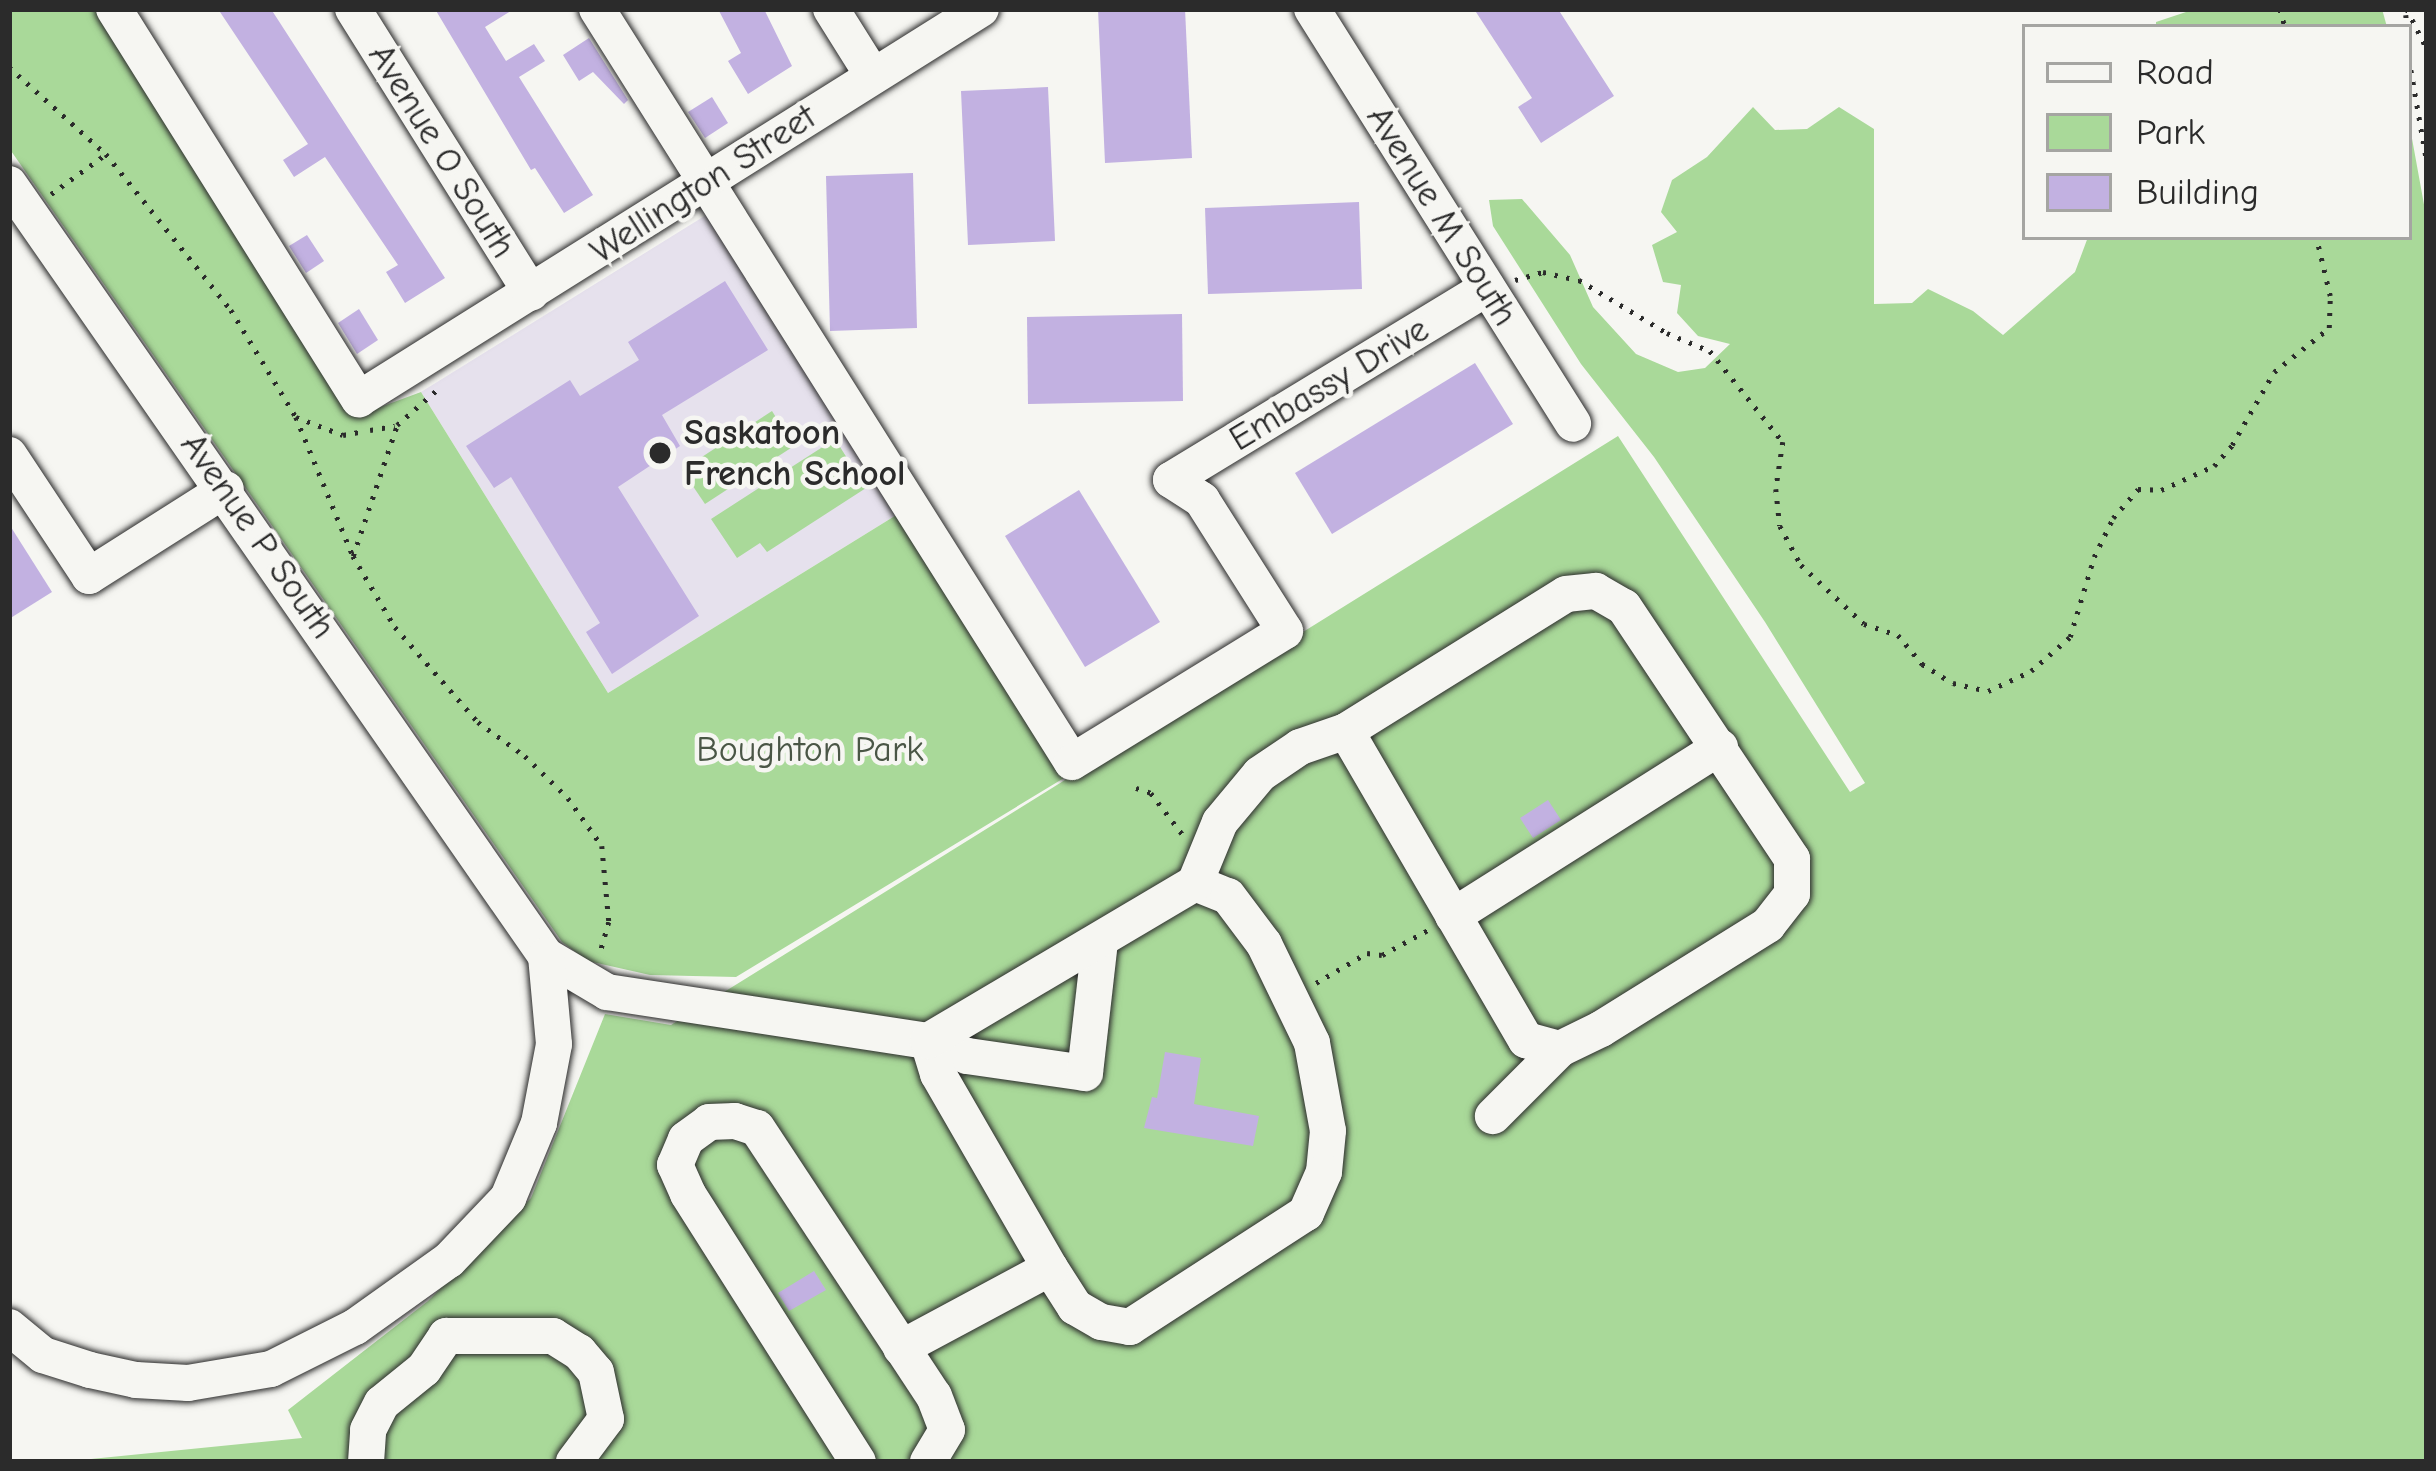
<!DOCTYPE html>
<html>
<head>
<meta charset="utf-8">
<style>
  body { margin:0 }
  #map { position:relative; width:2436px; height:1471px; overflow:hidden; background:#f6f6f2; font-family:"Comic Neue",sans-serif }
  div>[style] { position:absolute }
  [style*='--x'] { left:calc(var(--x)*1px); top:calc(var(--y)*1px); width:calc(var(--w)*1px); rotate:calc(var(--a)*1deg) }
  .built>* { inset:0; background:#e6e1ed }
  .green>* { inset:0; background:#a9d999 }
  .building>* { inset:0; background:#c2b1e1 }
  .path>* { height:4.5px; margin-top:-2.25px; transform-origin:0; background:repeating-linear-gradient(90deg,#2b2b2b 0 3px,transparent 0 12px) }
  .roads { filter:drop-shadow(0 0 3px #2b2b2b) drop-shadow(0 0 3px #2b2b2b) }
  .minor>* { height:36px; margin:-18px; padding:0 18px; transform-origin:18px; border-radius:18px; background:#f6f6f2 }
  .dots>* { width:33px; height:33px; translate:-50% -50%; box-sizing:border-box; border:6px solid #f6f6f2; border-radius:50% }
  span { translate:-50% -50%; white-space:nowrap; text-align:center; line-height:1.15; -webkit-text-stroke:9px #f6f6f2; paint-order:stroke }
  .street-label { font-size:36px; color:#2b2b2b }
  .poi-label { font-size:36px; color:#2b2b2b; font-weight:700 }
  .left { translate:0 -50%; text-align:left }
  .park-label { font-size:36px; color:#4a5646 }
  .frame { position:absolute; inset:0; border:12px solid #2b2b2b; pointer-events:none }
  .legend { position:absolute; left:2022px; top:24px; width:390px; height:216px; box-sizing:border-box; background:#f6f6f2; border:3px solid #a5a5a2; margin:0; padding:15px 21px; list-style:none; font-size:36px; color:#2b2b2b }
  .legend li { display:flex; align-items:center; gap:24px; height:60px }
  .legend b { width:60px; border:3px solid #a5a5a2 }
</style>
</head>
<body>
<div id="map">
  <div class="built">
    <div style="clip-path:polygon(711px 212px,898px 514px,608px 693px,421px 392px)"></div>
  </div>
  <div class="green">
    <div style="clip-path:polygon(9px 9px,105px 9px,359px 415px,421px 392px,608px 693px,898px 514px,1064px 778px,736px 977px,650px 975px,588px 961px,562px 942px,9px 148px)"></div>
    <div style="clip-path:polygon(2195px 9px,2382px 9px,2387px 27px,2156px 27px,2156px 22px)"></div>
    <div style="clip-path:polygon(1753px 107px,1775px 130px,1807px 129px,1839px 107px,1874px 129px,1874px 304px,1912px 303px,1928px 289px,1973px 311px,2003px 335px,2075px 272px,2088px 237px,2409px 237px,2409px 122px,2427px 221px,2427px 1462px,61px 1462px,302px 1438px,288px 1410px,428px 1301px,531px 1198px,605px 1014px,671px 1025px,1618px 436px,1850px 792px,1865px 783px,1765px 622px,1654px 457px,1581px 364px,1493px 226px,1489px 200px,1522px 199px,1570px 255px,1593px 307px,1636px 354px,1678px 372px,1705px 368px,1730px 344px,1698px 336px,1677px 313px,1681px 285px,1663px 282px,1652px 245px,1677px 232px,1661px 212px,1672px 180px,1707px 157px)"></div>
    <div style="clip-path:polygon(772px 411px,794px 446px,705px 504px,682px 470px)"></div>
    <div style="clip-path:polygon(835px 439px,866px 488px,767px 552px,760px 543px,737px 558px,711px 519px)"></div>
  </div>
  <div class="building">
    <div style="clip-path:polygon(218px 9px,271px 9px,445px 278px,405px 303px,386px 272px,398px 265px,325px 157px,294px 177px,283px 160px,308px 144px)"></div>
    <div style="clip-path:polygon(435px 9px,514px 9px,485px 27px,506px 61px,534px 44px,545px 61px,519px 77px,593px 195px,564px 213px,535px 168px,531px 170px)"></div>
    <div style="clip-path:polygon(718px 9px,764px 9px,792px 66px,748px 94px,728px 61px,741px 53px)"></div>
    <div style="clip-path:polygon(1098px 9px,1185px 9px,1192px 158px,1105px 163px)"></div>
    <div style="clip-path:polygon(1474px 9px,1558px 9px,1614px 96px,1541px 143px,1518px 107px,1532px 98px)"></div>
    <div style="clip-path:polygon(589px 38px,628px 100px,624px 104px,593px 72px,579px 81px,563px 55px)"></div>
    <div style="clip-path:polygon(1048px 87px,1055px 241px,968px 245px,961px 91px)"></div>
    <div style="clip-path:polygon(712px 97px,728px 123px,705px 138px,688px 112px)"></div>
    <div style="clip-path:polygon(913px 173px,917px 328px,830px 331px,826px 176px)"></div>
    <div style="clip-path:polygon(1359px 202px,1362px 289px,1208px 294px,1205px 208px)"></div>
    <div style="clip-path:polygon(307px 235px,324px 261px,306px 273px,289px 246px)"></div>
    <div style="clip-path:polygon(725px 281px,768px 350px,662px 415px,680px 446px,618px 487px,699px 616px,612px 674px,586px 632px,600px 623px,511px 477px,494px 488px,466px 446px,570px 380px,580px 396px,639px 360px,628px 342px)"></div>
    <div style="clip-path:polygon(359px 309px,378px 340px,357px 354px,338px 323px)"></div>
    <div style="clip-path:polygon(1182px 314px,1183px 401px,1028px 404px,1027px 317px)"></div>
    <div style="clip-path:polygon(1475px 363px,1513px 424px,1332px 534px,1295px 473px)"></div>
    <div style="clip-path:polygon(1079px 490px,1160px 622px,1085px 667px,1005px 536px)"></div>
    <div style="clip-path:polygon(9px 524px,52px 592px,9px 619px)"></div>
    <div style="clip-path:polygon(1548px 800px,1561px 820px,1533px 838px,1520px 818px)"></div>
    <div style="clip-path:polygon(1165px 1052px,1201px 1058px,1194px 1104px,1259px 1116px,1253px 1146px,1144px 1128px,1152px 1097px,1157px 1098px)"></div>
    <div style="clip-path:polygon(814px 1271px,826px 1290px,789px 1311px,778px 1293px)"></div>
  </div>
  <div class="path">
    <div style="--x:2280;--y:9;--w:19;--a:74"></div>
    <div style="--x:2407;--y:9;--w:45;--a:63.4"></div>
    <div style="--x:2406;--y:15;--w:12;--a:85"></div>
    <div style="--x:2409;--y:58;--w:106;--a:80.2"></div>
    <div style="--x:9;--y:67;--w:130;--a:41.9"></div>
    <div style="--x:51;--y:194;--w:68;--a:-36"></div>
    <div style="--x:106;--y:154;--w:200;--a:51.3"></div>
    <div style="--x:231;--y:310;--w:125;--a:58.7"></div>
    <div style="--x:296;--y:417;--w:150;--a:67.7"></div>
    <div style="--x:353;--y:556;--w:82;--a:59.4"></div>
    <div style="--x:395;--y:627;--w:126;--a:48.9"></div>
    <div style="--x:478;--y:722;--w:58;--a:35.9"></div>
    <div style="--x:525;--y:756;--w:60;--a:44.3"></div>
    <div style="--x:568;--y:798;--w:59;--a:54.7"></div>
    <div style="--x:602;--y:846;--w:76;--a:84.7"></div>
    <div style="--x:609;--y:922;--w:32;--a:106"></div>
    <div style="--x:1515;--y:280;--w:29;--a:-16"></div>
    <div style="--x:1543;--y:272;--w:37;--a:13"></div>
    <div style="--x:1579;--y:280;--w:103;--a:31.1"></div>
    <div style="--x:1667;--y:333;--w:47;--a:22.7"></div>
    <div style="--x:1710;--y:351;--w:117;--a:51.3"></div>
    <div style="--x:1783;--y:442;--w:48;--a:98.5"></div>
    <div style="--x:1776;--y:489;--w:37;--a:84"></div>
    <div style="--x:1780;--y:526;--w:44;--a:61.7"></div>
    <div style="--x:1801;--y:565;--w:86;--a:43.1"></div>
    <div style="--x:1864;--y:624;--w:36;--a:18"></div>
    <div style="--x:1898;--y:635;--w:38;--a:50"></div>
    <div style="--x:1922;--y:664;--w:36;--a:32"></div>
    <div style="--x:1953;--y:683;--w:36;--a:13"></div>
    <div style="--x:1988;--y:691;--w:47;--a:-24.9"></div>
    <div style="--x:2031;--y:671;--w:52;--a:-41.1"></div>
    <div style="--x:2070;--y:637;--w:84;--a:-73.3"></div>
    <div style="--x:2094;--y:557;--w:43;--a:-64"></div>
    <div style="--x:2113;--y:518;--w:38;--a:-49"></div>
    <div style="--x:2138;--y:489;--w:23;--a:2"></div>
    <div style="--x:2161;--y:490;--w:58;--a:-24.4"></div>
    <div style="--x:2214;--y:466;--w:28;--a:-49"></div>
    <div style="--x:2232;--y:445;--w:84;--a:-60.1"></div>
    <div style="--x:2274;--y:372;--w:70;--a:-38.7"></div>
    <div style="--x:2329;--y:328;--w:32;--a:-88"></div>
    <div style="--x:2330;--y:296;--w:61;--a:-103.3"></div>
    <div style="--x:296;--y:417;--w:50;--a:21"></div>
    <div style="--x:343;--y:435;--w:16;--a:-11"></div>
    <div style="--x:370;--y:430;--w:25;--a:-9"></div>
    <div style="--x:353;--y:556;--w:138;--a:-71.4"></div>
    <div style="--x:397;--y:425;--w:55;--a:-41.3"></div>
    <div style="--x:1136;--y:788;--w:16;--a:18"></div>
    <div style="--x:1151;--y:793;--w:53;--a:52.7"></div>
    <div style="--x:1316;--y:983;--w:59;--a:-30.5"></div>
    <div style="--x:1367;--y:953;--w:15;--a:8"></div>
    <div style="--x:1382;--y:955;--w:52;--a:-28.5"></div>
  </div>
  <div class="roads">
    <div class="minor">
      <div style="--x:114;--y:9;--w:461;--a:57.9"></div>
      <div style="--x:359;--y:399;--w:734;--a:-32.09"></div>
      <div style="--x:353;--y:9;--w:335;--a:57.9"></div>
      <div style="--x:597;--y:9;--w:890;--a:57.76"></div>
      <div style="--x:1072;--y:762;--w:250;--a:-31.6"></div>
      <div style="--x:1285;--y:631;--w:155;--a:-122.4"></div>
      <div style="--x:1202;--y:500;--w:37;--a:-147"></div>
      <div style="--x:1171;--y:480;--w:370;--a:-31.3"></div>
      <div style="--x:831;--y:9;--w:79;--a:57.9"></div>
      <div style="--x:1312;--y:9;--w:490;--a:57.8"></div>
      <div style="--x:9;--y:184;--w:940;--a:55.18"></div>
      <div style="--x:546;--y:956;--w:71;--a:30.5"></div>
      <div style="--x:607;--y:992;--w:325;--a:8.7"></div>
      <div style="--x:928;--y:1041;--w:42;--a:21"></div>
      <div style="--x:967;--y:1056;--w:119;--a:8.2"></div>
      <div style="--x:1085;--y:1073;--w:133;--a:-83.5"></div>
      <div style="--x:9;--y:455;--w:145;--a:56.5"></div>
      <div style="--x:89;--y:576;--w:162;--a:-32.4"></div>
      <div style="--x:1346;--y:731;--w:358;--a:59.8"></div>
      <div style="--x:1526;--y:1040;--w:35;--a:15"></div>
      <div style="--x:1195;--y:883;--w:35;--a:22"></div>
      <div style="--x:1228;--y:896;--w:60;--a:53.1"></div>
      <div style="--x:1264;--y:944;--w:110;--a:64.1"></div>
      <div style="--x:1312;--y:1043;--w:89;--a:79.7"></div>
      <div style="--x:1328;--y:1131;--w:41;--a:95.6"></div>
      <div style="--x:1324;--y:1172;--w:45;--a:113.7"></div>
      <div style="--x:1306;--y:1213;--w:210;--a:147.1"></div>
      <div style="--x:1130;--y:1327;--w:29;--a:-170"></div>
      <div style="--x:1101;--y:1322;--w:30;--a:-150"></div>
      <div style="--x:1075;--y:1307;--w:46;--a:-122.7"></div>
      <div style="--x:1050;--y:1268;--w:224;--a:-120"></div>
      <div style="--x:938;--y:1074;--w:34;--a:-107"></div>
      <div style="--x:928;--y:1041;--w:310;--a:-30.6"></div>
      <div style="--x:1195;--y:883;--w:66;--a:-67.7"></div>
      <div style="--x:1220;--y:822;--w:62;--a:-50.2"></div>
      <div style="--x:1260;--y:774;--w:48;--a:-34"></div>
      <div style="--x:1300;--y:747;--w:49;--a:-19.2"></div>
      <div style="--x:1346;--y:731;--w:259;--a:-31.9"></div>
      <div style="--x:1566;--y:594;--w:30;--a:-6"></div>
      <div style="--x:1596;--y:591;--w:32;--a:30"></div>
      <div style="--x:1624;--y:607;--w:303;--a:56.3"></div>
      <div style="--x:1792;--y:859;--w:35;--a:90"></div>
      <div style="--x:1792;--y:894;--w:39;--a:128"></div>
      <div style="--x:1768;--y:925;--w:197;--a:148.1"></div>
      <div style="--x:1601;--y:1029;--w:46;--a:154"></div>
      <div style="--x:1560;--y:1049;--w:95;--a:135"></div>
      <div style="--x:1453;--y:916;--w:316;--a:-32.3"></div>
      <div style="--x:9;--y:1327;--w:44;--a:39.5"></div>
      <div style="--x:43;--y:1355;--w:49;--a:17.7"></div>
      <div style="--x:90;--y:1370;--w:47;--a:12.3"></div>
      <div style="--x:136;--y:1380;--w:52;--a:3.3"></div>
      <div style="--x:188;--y:1383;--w:84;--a:-9.6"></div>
      <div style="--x:271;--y:1369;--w:94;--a:-26.6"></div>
      <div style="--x:355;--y:1327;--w:115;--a:-35.5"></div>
      <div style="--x:449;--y:1260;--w:86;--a:-46.4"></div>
      <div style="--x:508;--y:1198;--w:81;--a:-67.5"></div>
      <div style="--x:539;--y:1123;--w:80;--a:-79.2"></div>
      <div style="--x:554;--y:1044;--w:88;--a:-95.2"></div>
      <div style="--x:446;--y:1336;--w:107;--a:0"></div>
      <div style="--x:553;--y:1336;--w:31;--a:32"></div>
      <div style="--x:579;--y:1352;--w:26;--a:50"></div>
      <div style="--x:596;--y:1372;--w:48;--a:78"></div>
      <div style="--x:606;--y:1419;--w:54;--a:126.7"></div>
      <div style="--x:901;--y:1348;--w:169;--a:-28.2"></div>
      <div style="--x:366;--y:1462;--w:32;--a:-86"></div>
      <div style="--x:368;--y:1430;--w:30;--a:-63"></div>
      <div style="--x:382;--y:1403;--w:54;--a:-39"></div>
      <div style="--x:424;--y:1369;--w:40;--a:-56"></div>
      <div style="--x:858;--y:1462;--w:317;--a:-122.4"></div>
      <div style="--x:688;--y:1194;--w:32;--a:-114"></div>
      <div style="--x:675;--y:1165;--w:28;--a:-67"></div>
      <div style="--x:686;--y:1139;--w:29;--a:-36"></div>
      <div style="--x:709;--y:1122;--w:26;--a:-2"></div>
      <div style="--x:735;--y:1121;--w:23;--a:18"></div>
      <div style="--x:757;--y:1128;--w:321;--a:56.6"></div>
      <div style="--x:934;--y:1396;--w:36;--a:69"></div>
      <div style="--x:947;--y:1430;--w:37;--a:121"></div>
    </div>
  </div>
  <div class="dots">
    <div style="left:660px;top:453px;background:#2b2b2b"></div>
  </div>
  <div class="street-label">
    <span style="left:442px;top:151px;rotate:58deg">Avenue O South</span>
    <span style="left:703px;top:184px;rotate:-33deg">Wellington Street</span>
    <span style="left:1442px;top:216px;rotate:58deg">Avenue M South</span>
    <span style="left:1329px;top:384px;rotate:-31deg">Embassy Drive</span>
    <span style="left:258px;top:536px;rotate:55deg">Avenue P South</span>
  </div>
  <div class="poi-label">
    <span class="left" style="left:684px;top:453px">Saskatoon<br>French School</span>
  </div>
  <div class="park-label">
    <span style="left:810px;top:750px">Boughton Park</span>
  </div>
  <div class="frame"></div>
  <ul class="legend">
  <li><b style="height:15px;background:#f6f6f2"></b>Road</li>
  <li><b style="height:33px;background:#a9d999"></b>Park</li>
  <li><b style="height:33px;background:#c2b1e1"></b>Building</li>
  </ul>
</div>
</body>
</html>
